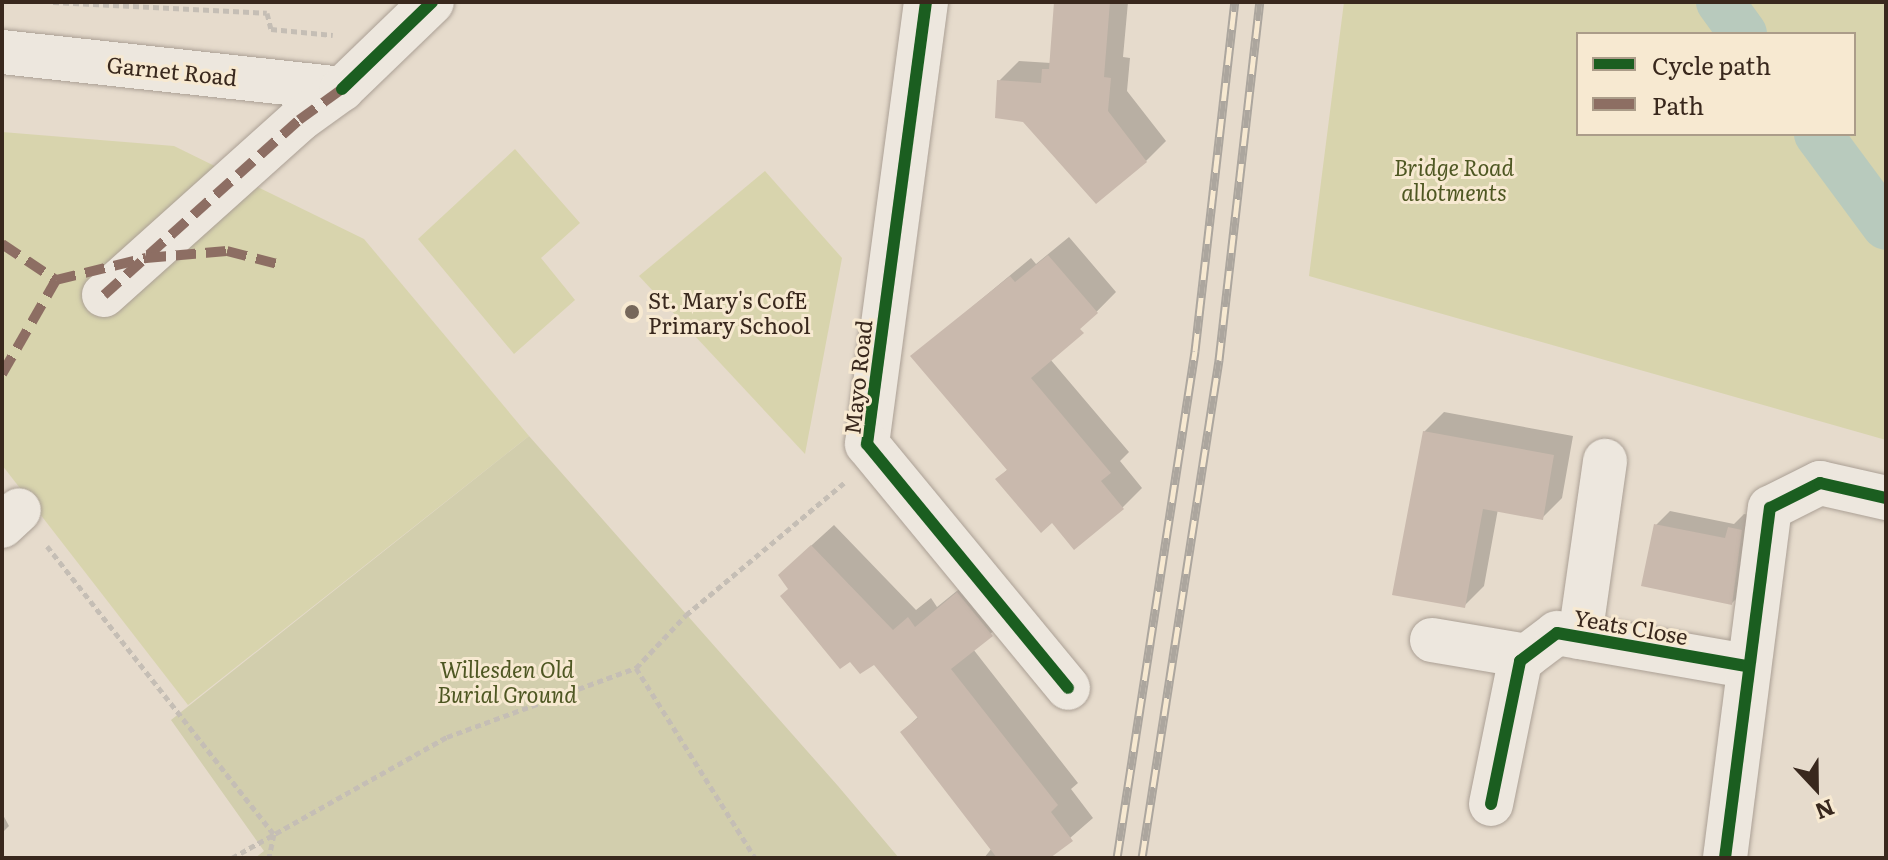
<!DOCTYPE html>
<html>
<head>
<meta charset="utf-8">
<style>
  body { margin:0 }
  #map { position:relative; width:1888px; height:860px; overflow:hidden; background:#e6dbcc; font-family:Literata,serif }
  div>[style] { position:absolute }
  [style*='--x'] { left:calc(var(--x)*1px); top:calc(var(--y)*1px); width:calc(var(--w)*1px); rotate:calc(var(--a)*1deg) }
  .green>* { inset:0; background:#d8d4ad }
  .cemetery>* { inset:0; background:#d2cead }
  .shadow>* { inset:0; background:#0003 }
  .canal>* { height:48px; margin:-24px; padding:0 24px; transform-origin:24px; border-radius:24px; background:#b8cabd }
  .building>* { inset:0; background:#c9b9ad }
  .path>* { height:5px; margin-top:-2.5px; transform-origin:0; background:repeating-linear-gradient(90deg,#c5beb5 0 6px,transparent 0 10px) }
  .roads { filter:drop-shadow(0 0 2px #aba095) drop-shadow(0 0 2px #aba095) }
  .minor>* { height:44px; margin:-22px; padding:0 22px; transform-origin:22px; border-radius:22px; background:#ede7de }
  .rail>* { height:9px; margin-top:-4.5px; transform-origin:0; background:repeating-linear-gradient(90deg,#f7e9d1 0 18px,#aca69e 0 36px); box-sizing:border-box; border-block:2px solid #aca69e }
  .quiet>* { height:10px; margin-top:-5px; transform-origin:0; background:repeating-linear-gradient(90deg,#8d6e63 0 20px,transparent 0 30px) }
  .cycleway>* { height:12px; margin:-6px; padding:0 6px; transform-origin:6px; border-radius:6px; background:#1b5e20 }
  .dots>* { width:22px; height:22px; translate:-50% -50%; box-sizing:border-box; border:4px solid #f7e9d1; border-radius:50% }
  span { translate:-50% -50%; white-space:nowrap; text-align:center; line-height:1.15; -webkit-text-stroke:6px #f7e9d1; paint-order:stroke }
  .street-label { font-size:22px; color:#39281d }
  .park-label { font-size:22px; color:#4e5722; font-style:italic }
  .poi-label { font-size:22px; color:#39281d }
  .left { translate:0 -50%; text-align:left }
  .frame { position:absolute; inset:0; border:4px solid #39281d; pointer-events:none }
  .legend { position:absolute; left:1576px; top:32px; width:280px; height:104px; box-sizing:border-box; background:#f7e9d1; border:2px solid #ab9c89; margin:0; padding:10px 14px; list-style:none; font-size:24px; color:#39281d }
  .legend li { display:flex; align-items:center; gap:16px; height:40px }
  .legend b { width:40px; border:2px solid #ab9c89 }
  .north { position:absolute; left:1776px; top:748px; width:80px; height:80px; -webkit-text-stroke:6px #f7e9d1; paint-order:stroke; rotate:158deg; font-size:22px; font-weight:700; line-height:32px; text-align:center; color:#39281d }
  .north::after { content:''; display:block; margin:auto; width:28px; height:36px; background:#39281d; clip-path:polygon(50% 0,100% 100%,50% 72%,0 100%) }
</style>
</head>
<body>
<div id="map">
  <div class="green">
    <div style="clip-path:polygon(evenodd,1344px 2px,1886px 2px,1886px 440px,1309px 276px,1344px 2px,1578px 34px,1854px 34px,1854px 134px,1578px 134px,1578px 34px)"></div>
    <div style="clip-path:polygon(2px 132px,174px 146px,364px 239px,529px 436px,188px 705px,2px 465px)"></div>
    <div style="clip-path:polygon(515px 149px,580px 223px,541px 258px,575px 300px,514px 354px,418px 239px)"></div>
    <div style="clip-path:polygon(765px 171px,842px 258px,805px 454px,639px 276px)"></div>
  </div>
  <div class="cemetery">
    <div style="clip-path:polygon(529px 436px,838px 786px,899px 858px,255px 858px,264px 851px,171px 720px)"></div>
  </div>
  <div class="shadow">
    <div style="clip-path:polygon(1056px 2px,1128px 2px,1123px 57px,1130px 58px,1127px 91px,1166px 141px,1146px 161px,999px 81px,1019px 61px,1051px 63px)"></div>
    <div style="clip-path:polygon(1069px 237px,1116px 292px,1050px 359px,1129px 452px,1120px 461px,1142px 488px,1122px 508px,1052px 521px,998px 479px,1009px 468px,913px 356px,1031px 258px,1036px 264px)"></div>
    <div style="clip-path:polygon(1444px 412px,1573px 436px,1562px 498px,1542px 518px,1498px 509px,1484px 586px,1464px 606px,1424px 432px)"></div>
    <div style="clip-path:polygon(1670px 511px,1734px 524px,1744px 514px,1755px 516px,1746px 589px,1732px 603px,1656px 525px)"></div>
    <div style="clip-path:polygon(834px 525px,916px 610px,931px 598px,937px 607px,979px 573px,1013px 614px,973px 649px,1078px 783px,1071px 789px,1093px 818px,1047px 858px,984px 858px,992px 848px,902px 732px,919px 716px,874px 662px,790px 588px,802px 554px)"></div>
    <div style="clip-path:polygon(2px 813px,9px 826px,2px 833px)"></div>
  </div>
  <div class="canal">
    <div style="--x:1720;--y:2;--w:39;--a:54"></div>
    <div style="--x:1818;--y:134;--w:114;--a:53.5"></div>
  </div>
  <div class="building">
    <div style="clip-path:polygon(1054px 2px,1110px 2px,1104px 77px,1111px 78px,1108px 111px,1147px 162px,1096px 204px,1023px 122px,995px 118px,997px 80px,1041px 83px,1042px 69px,1049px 69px)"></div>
    <div style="clip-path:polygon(1048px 255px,1098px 313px,1080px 329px,1084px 333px,1031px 378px,1111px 473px,1101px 481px,1124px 509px,1074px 550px,1052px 523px,1041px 533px,995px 479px,1007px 470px,910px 356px,1010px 276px,1015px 282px)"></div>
    <div style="clip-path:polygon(1423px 431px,1554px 455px,1543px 520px,1483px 509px,1465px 608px,1392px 595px)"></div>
    <div style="clip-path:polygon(1654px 524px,1725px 538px,1728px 527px,1742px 530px,1732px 605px,1641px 586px)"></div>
    <div style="clip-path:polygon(811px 545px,893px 630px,908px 617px,915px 627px,957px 592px,993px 636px,951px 669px,1058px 805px,1051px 812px,1073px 841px,1050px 858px,997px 858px,900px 732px,918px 718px,874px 665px,860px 674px,850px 662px,840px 669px,780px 596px,788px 589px,778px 575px)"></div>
  </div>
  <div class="path">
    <div style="--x:53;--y:2;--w:214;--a:2.9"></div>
    <div style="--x:267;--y:13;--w:16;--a:76"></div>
    <div style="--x:271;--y:29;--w:62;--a:5.5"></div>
    <div style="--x:47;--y:546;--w:367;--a:51.8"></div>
    <div style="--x:274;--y:834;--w:25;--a:102"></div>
    <div style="--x:636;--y:668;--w:73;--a:-46.7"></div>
    <div style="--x:686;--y:615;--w:206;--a:-39.9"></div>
    <div style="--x:232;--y:858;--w:247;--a:-29.4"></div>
    <div style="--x:447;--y:737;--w:201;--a:-20.1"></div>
    <div style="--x:636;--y:668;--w:224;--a:57.9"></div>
  </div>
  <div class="roads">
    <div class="minor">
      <div style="--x:926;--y:2;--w:446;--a:97.6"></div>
      <div style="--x:867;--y:444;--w:316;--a:50.5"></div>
      <div style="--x:2;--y:52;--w:342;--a:6.2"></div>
      <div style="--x:104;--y:295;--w:262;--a:-41.9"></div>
      <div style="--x:299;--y:120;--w:53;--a:-35.8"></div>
      <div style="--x:342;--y:89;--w:125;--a:-44"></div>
      <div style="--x:2;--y:526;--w:23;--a:-43"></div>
      <div style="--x:1580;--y:637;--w:178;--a:-81.9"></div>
      <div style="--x:1432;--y:640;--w:96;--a:9.6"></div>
      <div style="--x:1491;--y:804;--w:146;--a:-78.5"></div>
      <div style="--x:1520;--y:661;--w:46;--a:-37.1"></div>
      <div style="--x:1557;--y:633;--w:192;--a:9.9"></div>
      <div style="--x:1725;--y:858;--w:353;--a:-82.7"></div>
      <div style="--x:1770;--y:508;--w:56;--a:-26.6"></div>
      <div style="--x:1820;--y:483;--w:68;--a:12.8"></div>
    </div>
  </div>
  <div class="rail">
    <div style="--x:1117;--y:858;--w:513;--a:-81.25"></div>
    <div style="--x:1195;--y:351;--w:351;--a:-83.5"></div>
    <div style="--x:1142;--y:858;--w:504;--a:-81.21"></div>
    <div style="--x:1219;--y:360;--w:360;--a:-83.5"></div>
  </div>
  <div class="quiet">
    <div style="--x:2;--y:244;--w:65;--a:33.7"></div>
    <div style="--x:104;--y:295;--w:262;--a:-41.9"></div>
    <div style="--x:299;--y:120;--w:53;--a:-35.8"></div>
    <div style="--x:2;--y:374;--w:108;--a:-60.1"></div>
    <div style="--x:56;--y:280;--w:93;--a:-13.7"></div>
    <div style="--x:146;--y:258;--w:81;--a:-4.9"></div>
    <div style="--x:227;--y:251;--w:56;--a:14.5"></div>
  </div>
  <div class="cycleway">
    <div style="--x:926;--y:2;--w:446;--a:97.6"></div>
    <div style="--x:867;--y:444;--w:316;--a:50.5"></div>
    <div style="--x:342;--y:89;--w:125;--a:-44"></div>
    <div style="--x:1491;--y:804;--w:146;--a:-78.5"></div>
    <div style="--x:1520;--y:661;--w:46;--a:-37.1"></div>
    <div style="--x:1557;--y:633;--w:192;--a:9.9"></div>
    <div style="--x:1725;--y:858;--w:353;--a:-82.7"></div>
    <div style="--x:1770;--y:508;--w:56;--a:-26.6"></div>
    <div style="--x:1820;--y:483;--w:68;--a:12.8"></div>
  </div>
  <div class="dots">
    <div style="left:632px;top:312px;background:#76675a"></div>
  </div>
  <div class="street-label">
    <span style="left:172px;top:70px;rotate:6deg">Garnet Road</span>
    <span style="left:857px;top:377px;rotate:-84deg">Mayo Road</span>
    <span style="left:1631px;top:626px;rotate:10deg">Yeats Close</span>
  </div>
  <div class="park-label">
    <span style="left:1454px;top:179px">Bridge Road<br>allotments</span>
    <span style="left:507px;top:681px">Willesden Old<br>Burial Ground</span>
  </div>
  <div class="poi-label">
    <span class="left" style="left:648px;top:312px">St. Mary's CofE<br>Primary School</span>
  </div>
  <div class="frame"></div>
  <ul class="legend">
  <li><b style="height:10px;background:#1b5e20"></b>Cycle path</li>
  <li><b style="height:10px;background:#8d6e63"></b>Path</li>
  </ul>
  <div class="north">N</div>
</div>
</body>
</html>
